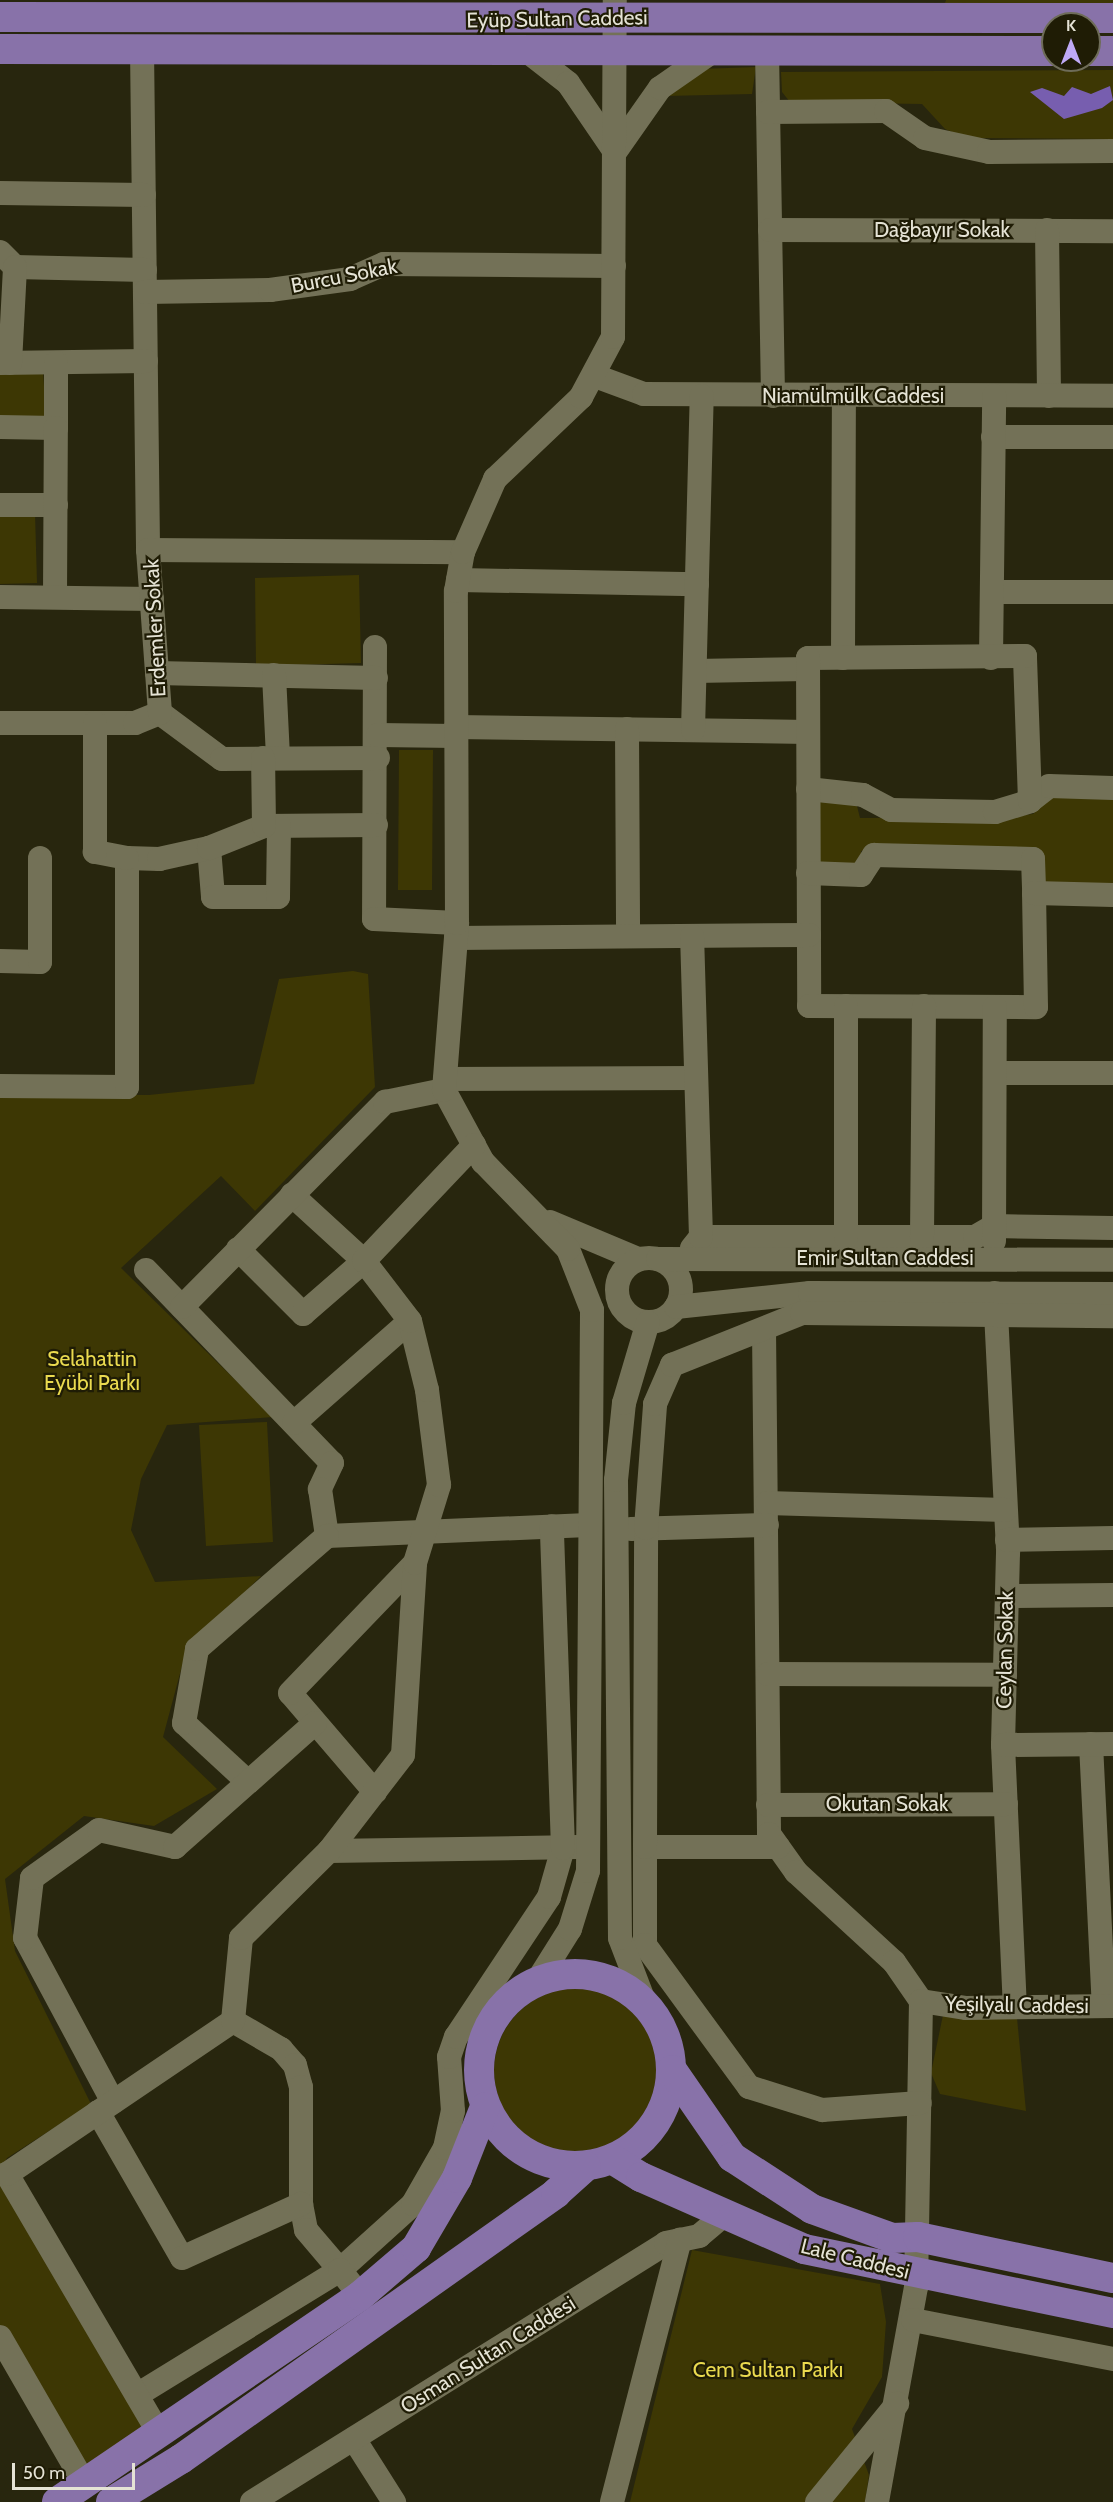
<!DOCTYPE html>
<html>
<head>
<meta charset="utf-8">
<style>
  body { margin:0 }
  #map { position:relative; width:1113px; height:2502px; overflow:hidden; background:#28260e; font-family:Cabin,sans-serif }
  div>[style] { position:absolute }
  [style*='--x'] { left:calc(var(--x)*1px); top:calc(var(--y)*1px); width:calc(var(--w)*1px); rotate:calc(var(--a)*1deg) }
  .green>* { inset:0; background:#3d3704 }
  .round { border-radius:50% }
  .water>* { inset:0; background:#775eaf }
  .minor>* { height:24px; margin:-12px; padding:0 12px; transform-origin:12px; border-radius:12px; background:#737157 }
  .minor>.ring { margin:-12px; padding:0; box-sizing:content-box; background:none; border:24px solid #737157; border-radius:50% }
  .major>* { height:30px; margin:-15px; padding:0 15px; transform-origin:15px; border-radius:15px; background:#8872a9 }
  .major>.ring { margin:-15px; padding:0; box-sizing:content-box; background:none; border:30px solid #8872a9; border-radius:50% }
  span { translate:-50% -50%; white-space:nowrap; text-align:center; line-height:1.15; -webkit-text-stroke:4.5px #1f1c05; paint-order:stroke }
  .street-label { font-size:21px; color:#e5e3d5 }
  .park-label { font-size:21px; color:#eada4f }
  .north { position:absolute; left:1041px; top:12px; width:60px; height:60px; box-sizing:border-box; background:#1f1c05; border:2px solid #6e6c58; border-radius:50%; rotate:0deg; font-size:16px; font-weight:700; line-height:24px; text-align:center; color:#e5e3d5 }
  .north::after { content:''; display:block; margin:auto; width:21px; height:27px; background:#bea9f5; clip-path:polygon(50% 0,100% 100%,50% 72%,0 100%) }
  .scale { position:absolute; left:12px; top:2463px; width:123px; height:27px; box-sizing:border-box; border:3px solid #e5e3d5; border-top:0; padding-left:8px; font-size:18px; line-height:21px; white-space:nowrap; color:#e5e3d5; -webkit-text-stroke:4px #1f1c05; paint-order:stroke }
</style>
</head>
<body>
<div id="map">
  <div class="green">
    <div style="clip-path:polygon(946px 0,1113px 0,1113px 4px,945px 3px)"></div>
    <div style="clip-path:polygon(756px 67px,752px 94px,666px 96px,699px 69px)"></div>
    <div style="clip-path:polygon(1113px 70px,1113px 139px,966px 138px,945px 129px,922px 104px,790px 102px,782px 92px,781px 72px)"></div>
    <div style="clip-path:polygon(0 371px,43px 371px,46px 417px,0 416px)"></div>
    <div style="clip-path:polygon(35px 513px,37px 583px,0 584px,0 514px)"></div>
    <div style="clip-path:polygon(359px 575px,361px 663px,256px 666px,255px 578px)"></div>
    <div style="clip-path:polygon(399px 750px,433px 750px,432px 890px,398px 890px)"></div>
    <div style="clip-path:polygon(1053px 796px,1113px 799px,1113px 886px,1045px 886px,1041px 854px,871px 849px,861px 851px,861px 863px,814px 865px,814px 799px,856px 802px,860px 818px,1011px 817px,1033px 814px)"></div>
    <div style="clip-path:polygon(353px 971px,368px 974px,375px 1087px,255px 1211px,221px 1176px,121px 1268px,273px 1417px,167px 1425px,141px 1479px,131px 1530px,155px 1582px,261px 1576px,186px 1651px,163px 1737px,217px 1789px,154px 1826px,84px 1816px,5px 1879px,15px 1951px,91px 2104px,7px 2158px,0 2170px,0 1094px,149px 1095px,254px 1084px,279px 979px)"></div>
    <div style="clip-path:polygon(267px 1422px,273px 1542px,206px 1546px,199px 1425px)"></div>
    <div class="round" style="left:494px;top:1988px;width:166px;height:166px"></div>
    <div style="clip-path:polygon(943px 2015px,1017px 2018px,1026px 2111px,940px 2094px,931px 2073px)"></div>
    <div style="clip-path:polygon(0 2179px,146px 2431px,89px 2467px,0 2333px)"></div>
    <div style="clip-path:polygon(692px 2250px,880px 2284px,886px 2322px,882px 2377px,852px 2429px,869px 2475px,865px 2502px,630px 2502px)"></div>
  </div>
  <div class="water">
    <div style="clip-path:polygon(1110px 86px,1113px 100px,1102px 108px,1064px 119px,1030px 92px,1042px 88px,1064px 96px,1072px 87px,1091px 94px)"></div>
  </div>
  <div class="minor">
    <div style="--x:142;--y:49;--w:501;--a:89.31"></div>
    <div style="--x:527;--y:51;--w:52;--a:38"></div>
    <div style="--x:568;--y:83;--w:83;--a:55.7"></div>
    <div style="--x:615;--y:152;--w:78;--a:-54.9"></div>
    <div style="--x:660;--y:88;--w:65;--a:-34.9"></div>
    <div style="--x:767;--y:51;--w:345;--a:89"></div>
    <div style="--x:768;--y:112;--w:118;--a:-0.5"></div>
    <div style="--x:886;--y:111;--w:47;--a:34.7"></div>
    <div style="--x:925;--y:138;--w:66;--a:12.3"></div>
    <div style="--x:989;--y:152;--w:124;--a:-0.5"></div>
    <div style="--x:0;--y:193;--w:144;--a:0.8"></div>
    <div style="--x:770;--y:230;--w:343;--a:0.2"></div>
    <div style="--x:1047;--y:230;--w:166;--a:89.3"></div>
    <div style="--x:0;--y:252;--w:21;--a:45"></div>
    <div style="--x:15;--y:267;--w:130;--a:1.3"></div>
    <div style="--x:145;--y:292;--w:125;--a:-0.9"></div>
    <div style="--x:270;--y:290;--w:81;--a:-7.8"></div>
    <div style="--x:350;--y:279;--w:37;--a:-24"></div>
    <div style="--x:384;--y:264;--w:230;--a:0.5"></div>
    <div style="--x:0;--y:363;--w:146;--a:-0.8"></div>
    <div style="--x:10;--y:363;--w:96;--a:-87"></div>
    <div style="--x:595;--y:376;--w:52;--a:20.2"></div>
    <div style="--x:644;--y:394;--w:469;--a:0.2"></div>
    <div style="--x:0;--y:427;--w:56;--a:1"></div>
    <div style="--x:56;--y:428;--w:65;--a:-90"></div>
    <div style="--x:993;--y:437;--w:120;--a:0"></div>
    <div style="--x:0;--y:505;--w:56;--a:0"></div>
    <div style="--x:458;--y:580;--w:239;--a:1"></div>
    <div style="--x:992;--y:592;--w:121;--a:0"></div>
    <div style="--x:55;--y:596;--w:168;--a:-89.7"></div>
    <div style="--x:0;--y:597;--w:152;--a:0.8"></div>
    <div style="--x:375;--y:647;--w:272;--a:90.2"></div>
    <div style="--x:374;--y:919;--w:83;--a:2.8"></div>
    <div style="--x:843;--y:658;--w:262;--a:-89.8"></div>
    <div style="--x:991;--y:658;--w:262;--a:-89.3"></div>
    <div style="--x:695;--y:671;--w:113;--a:-1"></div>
    <div style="--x:157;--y:673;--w:219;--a:1.3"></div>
    <div style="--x:274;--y:675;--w:83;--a:87.2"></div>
    <div style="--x:160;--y:713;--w:77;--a:36.6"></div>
    <div style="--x:222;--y:759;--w:156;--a:-0.4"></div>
    <div style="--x:0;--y:723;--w:135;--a:0"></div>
    <div style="--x:135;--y:723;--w:27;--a:-22"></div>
    <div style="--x:160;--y:713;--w:163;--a:-94.2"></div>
    <div style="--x:148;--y:550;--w:315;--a:0.4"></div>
    <div style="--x:456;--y:727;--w:352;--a:0.8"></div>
    <div style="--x:627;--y:729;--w:207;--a:89.7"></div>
    <div style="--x:693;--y:730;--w:334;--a:-88.5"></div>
    <div style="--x:378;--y:735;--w:78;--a:0.7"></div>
    <div style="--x:808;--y:789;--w:55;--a:6.2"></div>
    <div style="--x:863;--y:795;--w:32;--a:28"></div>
    <div style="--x:891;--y:810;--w:104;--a:1.1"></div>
    <div style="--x:995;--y:812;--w:37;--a:-17"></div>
    <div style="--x:1030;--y:801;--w:24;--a:-38"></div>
    <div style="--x:1049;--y:786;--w:64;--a:1.8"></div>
    <div style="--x:1030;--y:801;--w:145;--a:-92"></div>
    <div style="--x:1025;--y:656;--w:217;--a:179.5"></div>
    <div style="--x:808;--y:658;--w:348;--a:89.8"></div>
    <div style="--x:809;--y:1006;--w:227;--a:0.3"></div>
    <div style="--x:1036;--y:1007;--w:114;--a:-91"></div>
    <div style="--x:264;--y:826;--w:112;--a:-0.5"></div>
    <div style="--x:209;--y:848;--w:49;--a:85.3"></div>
    <div style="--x:213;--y:897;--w:65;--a:0"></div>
    <div style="--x:278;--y:897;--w:71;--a:-89.2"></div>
    <div style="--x:127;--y:858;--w:32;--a:2"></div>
    <div style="--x:159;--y:859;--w:51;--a:-12.4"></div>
    <div style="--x:209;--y:848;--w:59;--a:-21.8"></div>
    <div style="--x:264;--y:826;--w:68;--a:-90.8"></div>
    <div style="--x:808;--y:873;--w:53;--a:2.2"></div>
    <div style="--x:861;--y:875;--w:24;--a:-57"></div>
    <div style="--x:874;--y:855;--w:159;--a:1.4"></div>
    <div style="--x:1033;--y:859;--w:34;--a:88"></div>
    <div style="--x:1034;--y:893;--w:79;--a:1.5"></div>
    <div style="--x:456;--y:938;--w:353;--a:-0.5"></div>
    <div style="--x:0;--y:961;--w:40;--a:1.4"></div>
    <div style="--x:40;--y:962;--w:104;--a:-90"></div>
    <div style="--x:995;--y:1073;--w:118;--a:0"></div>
    <div style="--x:445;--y:1079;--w:251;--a:-0.2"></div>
    <div style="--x:0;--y:1086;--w:127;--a:0.5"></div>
    <div style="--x:127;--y:1087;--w:229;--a:-90"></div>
    <div style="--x:127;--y:858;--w:33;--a:-169"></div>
    <div style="--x:95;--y:852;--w:129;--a:-90"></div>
    <div style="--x:550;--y:1222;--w:95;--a:22.8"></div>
    <div style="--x:701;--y:1237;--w:274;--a:0"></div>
    <div style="--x:975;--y:1237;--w:22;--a:-30"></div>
    <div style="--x:994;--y:1226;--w:119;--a:1"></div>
    <div style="--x:846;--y:1237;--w:231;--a:-90"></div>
    <div style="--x:922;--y:1237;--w:231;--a:-89.5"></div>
    <div style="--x:994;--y:1241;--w:234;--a:-89.8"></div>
    <div style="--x:692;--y:1248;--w:14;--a:-51"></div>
    <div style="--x:701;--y:1237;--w:301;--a:-91.7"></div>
    <div style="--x:238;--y:1249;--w:92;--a:45"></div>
    <div style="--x:303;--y:1314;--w:81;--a:-41"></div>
    <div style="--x:364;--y:1261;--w:98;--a:-137.5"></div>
    <div class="ring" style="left:617px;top:1258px;width:40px;height:40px"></div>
    <div style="--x:658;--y:1259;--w:455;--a:0.1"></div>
    <div style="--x:146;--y:1270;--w:268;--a:46.1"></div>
    <div style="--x:332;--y:1463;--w:29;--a:115"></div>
    <div style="--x:320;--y:1489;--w:48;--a:81.5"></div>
    <div style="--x:327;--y:1536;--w:261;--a:-2.4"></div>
    <div style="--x:995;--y:1293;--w:260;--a:87.1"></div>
    <div style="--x:1008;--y:1553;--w:192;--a:91.5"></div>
    <div style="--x:1003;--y:1745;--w:262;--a:87.4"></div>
    <div style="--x:182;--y:1307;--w:289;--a:-45.3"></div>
    <div style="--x:385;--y:1102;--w:60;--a:-11.5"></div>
    <div style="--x:676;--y:1307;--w:135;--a:-6"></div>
    <div style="--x:810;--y:1293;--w:303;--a:0.2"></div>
    <div style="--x:764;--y:1329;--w:505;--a:89.43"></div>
    <div style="--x:769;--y:1834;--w:47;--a:54.6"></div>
    <div style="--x:796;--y:1872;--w:133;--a:42.6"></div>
    <div style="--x:894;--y:1962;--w:47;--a:55.3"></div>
    <div style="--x:921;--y:2001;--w:286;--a:91"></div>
    <div style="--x:916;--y:2287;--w:219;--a:100.3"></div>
    <div style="--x:294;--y:1423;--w:154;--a:-41.3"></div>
    <div style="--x:767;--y:1503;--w:238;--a:1.7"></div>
    <div style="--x:631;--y:1529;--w:136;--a:-1.7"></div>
    <div style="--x:1007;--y:1540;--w:106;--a:-1.1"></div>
    <div style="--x:1007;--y:1596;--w:106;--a:-0.5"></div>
    <div style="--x:768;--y:1674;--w:237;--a:0.2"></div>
    <div style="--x:1091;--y:1744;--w:262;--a:87.2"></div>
    <div style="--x:1003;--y:1745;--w:110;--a:-0.5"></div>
    <div style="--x:248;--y:1782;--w:87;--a:-137.3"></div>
    <div style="--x:184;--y:1723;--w:75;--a:-80"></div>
    <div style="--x:197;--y:1649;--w:172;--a:-41"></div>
    <div style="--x:375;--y:1792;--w:130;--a:-130.6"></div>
    <div style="--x:290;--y:1693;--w:180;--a:-46.1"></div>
    <div style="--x:768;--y:1805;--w:238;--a:-0.2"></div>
    <div style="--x:645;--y:1847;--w:98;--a:90"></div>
    <div style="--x:645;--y:1945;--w:176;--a:53.8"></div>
    <div style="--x:749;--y:2087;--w:77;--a:17.5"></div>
    <div style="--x:822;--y:2110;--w:98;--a:-4.1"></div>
    <div style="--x:778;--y:1847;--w:133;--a:180"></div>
    <div style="--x:645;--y:1847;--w:319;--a:-89.8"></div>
    <div style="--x:646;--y:1528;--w:124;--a:-85.8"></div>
    <div style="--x:655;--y:1404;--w:43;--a:-66.4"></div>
    <div style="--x:672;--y:1365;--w:140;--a:-21.8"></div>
    <div style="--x:802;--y:1313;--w:311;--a:0.6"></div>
    <div style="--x:329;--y:1851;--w:249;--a:-0.9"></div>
    <div style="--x:538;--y:1980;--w:60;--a:-57.9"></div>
    <div style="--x:570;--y:1929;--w:61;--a:-72.8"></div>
    <div style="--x:588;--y:1871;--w:561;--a:-89.59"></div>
    <div style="--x:592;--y:1310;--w:66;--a:-111.5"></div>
    <div style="--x:568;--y:1249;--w:122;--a:-134.3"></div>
    <div style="--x:483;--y:1162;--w:82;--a:-118.4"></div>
    <div style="--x:444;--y:1090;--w:168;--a:-85.5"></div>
    <div style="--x:457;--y:923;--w:332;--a:-90.2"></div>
    <div style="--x:456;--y:591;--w:40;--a:-80"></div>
    <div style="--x:463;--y:552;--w:80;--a:-66.3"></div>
    <div style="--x:495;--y:479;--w:119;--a:-43.6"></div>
    <div style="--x:581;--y:397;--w:68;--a:-61.9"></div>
    <div style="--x:613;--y:337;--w:337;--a:-89.7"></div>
    <div style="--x:644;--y:2001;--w:67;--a:-110.9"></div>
    <div style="--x:620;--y:1938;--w:458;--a:-90.5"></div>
    <div style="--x:616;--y:1480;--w:77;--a:-84.1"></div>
    <div style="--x:624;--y:1403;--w:84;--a:-73.5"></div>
    <div style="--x:921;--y:2001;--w:46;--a:8.8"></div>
    <div style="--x:966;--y:2008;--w:147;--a:-0.8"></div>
    <div style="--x:233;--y:2021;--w:56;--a:30.3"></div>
    <div style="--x:281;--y:2049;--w:21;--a:49"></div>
    <div style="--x:295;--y:2065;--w:23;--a:75"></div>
    <div style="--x:301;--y:2087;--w:117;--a:90"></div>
    <div style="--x:301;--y:2204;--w:26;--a:79"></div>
    <div style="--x:306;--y:2230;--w:52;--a:49.6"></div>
    <div style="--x:340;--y:2270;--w:98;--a:-42.1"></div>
    <div style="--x:413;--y:2204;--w:64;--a:-60.3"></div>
    <div style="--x:445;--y:2148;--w:38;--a:-78"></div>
    <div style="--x:453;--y:2111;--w:54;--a:-94.2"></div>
    <div style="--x:449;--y:2057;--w:21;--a:-71"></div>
    <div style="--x:456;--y:2037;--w:168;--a:-56.4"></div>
    <div style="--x:549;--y:1897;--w:51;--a:-74.1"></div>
    <div style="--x:563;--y:1848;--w:322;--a:-92"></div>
    <div style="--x:113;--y:2102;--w:186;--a:-118.2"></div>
    <div style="--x:25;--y:1938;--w:60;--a:-83.3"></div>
    <div style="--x:32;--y:1878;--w:82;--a:-35.6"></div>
    <div style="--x:99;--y:1830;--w:78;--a:12.6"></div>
    <div style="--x:175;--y:1847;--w:187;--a:-41.5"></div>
    <div style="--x:98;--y:2112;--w:168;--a:60.1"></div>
    <div style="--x:182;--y:2258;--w:131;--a:-24.4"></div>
    <div style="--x:913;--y:2320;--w:204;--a:11"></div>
    <div style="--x:0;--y:2337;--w:170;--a:60"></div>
    <div style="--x:137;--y:2395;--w:238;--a:-31.6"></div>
    <div style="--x:340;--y:2270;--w:33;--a:52"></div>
    <div style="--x:160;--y:2435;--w:303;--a:-120.4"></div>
    <div style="--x:7;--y:2174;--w:273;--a:-34.1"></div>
    <div style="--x:233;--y:2021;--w:83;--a:-84.5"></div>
    <div style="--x:241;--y:1938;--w:124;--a:-44.7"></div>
    <div style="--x:329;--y:1851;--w:121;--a:-52.4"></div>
    <div style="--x:403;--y:1755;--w:192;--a:-86.4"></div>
    <div style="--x:415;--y:1563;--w:82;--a:-72.9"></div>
    <div style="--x:439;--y:1485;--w:96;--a:-97.2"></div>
    <div style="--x:427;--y:1390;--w:71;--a:-103.8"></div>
    <div style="--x:410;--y:1321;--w:76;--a:-127.5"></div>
    <div style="--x:364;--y:1261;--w:160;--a:-46.5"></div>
    <div style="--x:354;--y:2439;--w:75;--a:57.6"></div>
    <div style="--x:252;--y:2502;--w:488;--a:-32"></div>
    <div style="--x:666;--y:2243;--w:34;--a:-12"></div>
    <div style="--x:699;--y:2236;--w:34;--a:-40"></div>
    <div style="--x:612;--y:2502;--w:271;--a:-75.5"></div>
    <div style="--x:817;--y:2502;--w:127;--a:-50.8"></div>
  </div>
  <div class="major">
    <div style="--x:0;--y:17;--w:1113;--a:0.05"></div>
    <div style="--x:0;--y:49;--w:1053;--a:0.11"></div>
    <div style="--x:1089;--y:51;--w:24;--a:0"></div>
    <div class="ring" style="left:479px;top:1974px;width:162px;height:162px"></div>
    <div style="--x:672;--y:2070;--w:106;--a:55.4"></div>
    <div style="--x:732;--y:2157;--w:95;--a:33"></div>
    <div style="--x:812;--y:2209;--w:85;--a:19.9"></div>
    <div style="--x:892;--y:2238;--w:26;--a:-2"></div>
    <div style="--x:918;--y:2237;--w:199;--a:11.9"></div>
    <div style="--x:612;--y:2159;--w:34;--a:32"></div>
    <div style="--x:641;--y:2177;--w:178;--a:23.8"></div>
    <div style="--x:804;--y:2249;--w:316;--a:11.7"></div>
    <div style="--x:57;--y:2502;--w:366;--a:-34.2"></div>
    <div style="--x:360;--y:2296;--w:74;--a:-40.6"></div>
    <div style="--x:416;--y:2248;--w:81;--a:-59.6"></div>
    <div style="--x:457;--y:2178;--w:76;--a:-68.5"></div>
    <div style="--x:111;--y:2502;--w:82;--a:-31.6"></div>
    <div style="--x:181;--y:2459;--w:460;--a:-35.3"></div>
    <div style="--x:556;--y:2193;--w:40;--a:-42"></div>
  </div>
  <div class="street-label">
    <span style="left:557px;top:19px;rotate:-1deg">Eyüp Sultan Caddesi</span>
    <span style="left:942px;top:230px">Dağbayır Sokak</span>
    <span style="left:344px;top:276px;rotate:-11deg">Burcu Sokak</span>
    <span style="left:853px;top:396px">Niamülmülk Caddesi</span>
    <span style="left:155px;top:628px;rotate:-93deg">Erdemler Sokak</span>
    <span style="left:885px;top:1258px">Emir Sultan Caddesi</span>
    <span style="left:1005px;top:1650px;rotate:-89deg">Ceylan Sokak</span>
    <span style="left:887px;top:1804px">Okutan Sokak</span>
    <span style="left:1017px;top:2005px;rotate:1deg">Yeşilyalı Caddesi</span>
    <span style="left:855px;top:2259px;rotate:14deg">Lale Caddesi</span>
    <span style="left:488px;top:2355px;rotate:-32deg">Osman Sultan Caddesi</span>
  </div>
  <div class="park-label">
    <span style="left:92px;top:1371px">Selahattin<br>Eyübi Parkı</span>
    <span style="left:768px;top:2370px">Cem Sultan Parkı</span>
  </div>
  <div class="north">K</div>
  <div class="scale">50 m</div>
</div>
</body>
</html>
